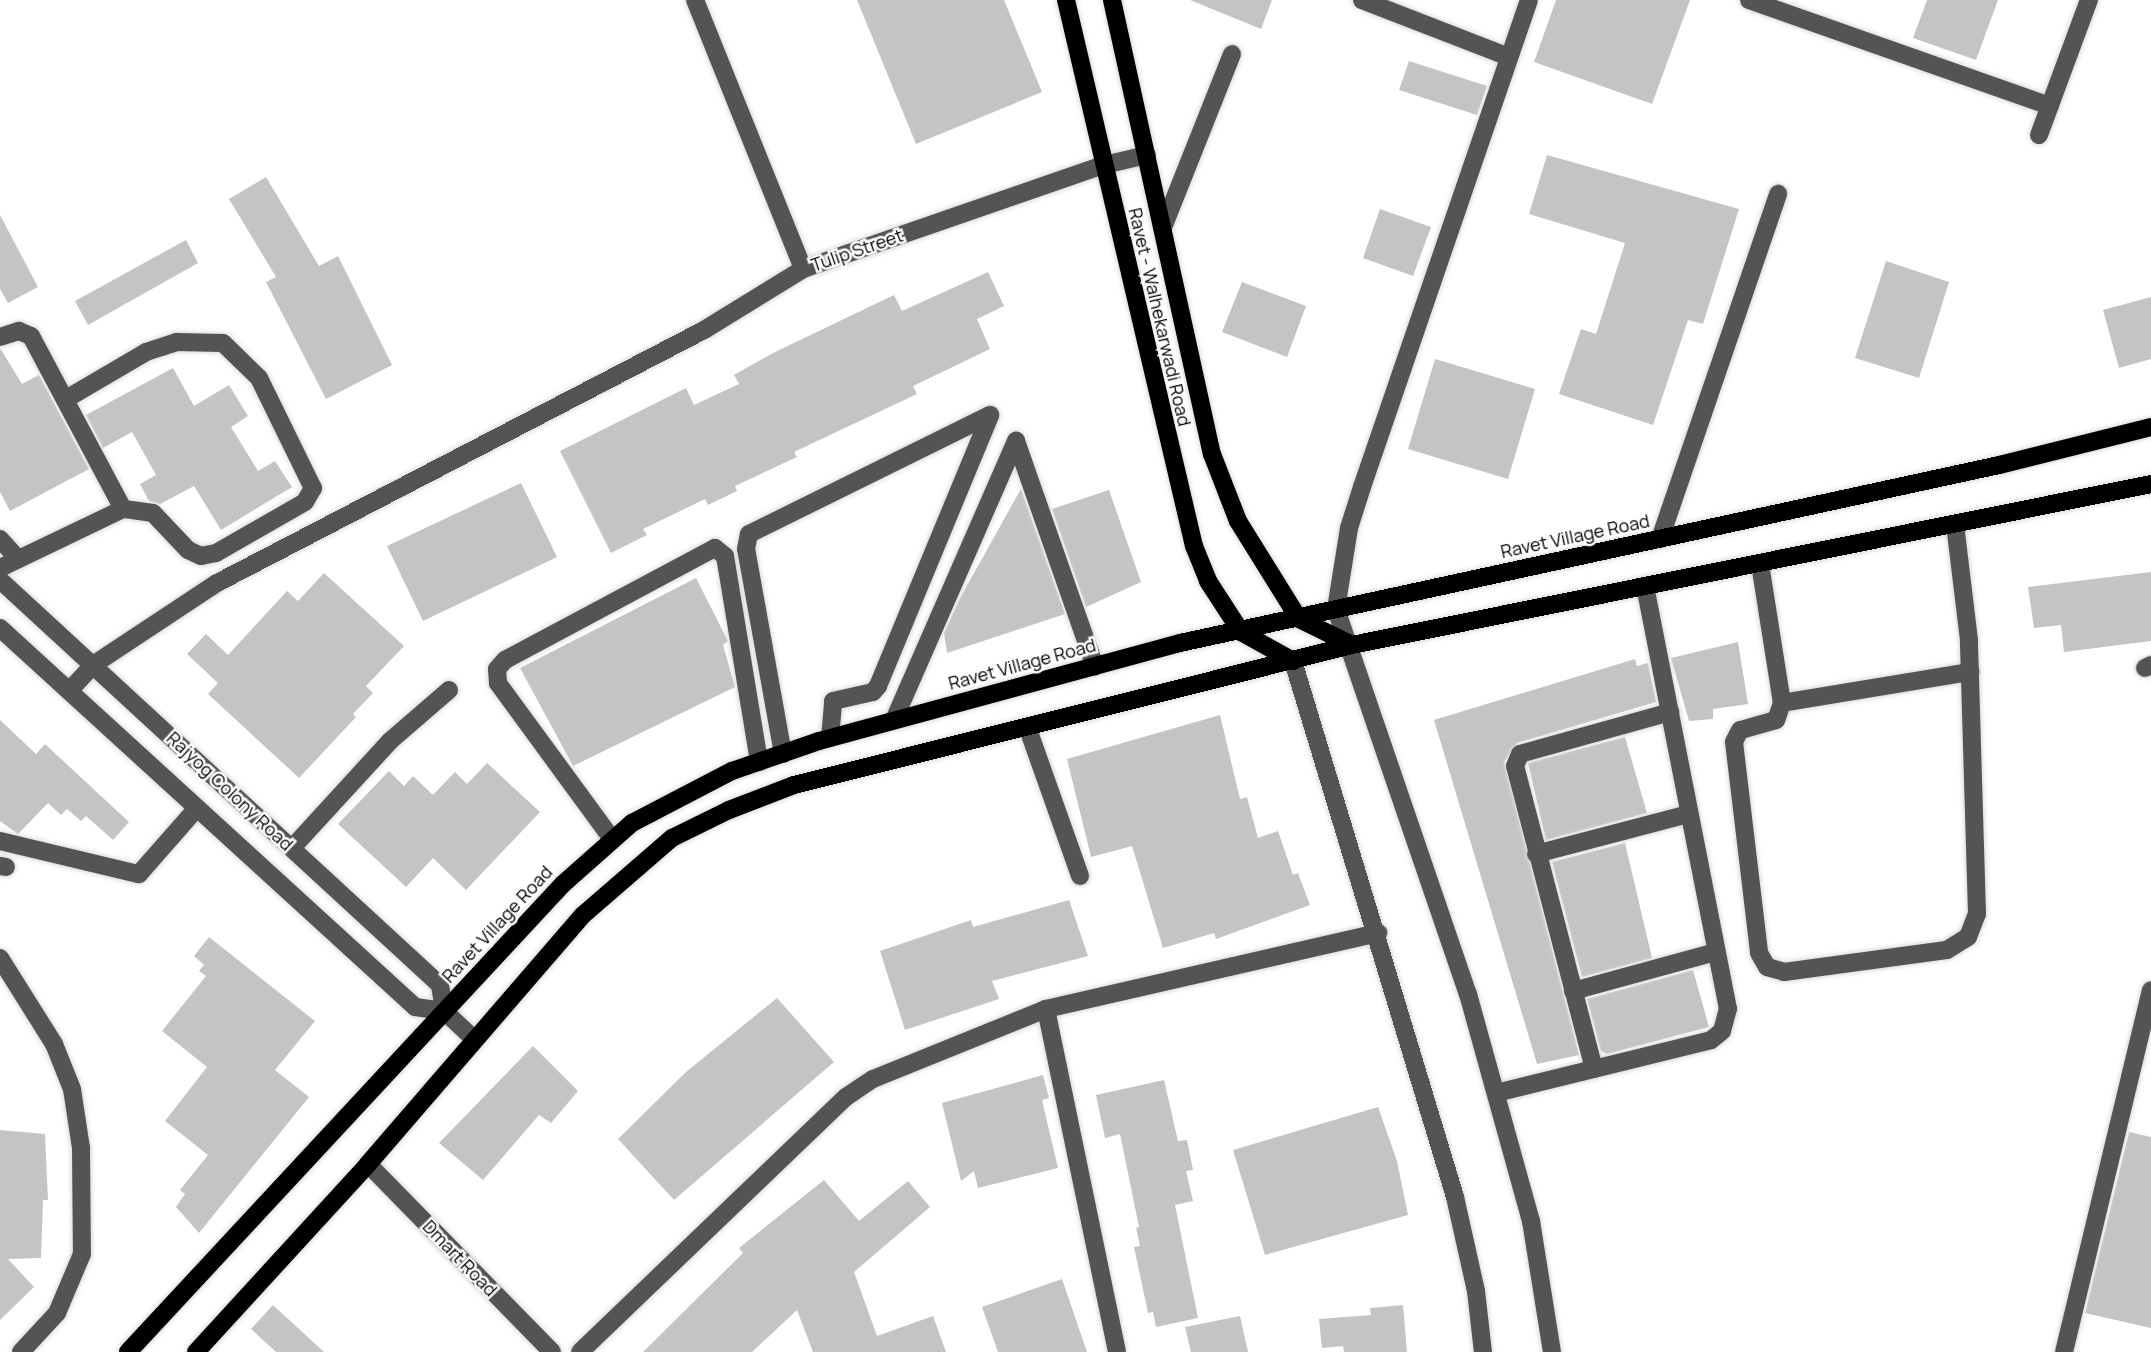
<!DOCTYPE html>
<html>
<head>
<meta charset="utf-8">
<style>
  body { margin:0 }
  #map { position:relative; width:2151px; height:1352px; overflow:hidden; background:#fff; font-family:Manrope,sans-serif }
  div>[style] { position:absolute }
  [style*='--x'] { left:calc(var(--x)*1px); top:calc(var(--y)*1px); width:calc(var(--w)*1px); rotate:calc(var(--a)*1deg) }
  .building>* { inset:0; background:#c4c4c4 }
  .roads { filter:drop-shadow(0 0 2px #dbdbdb) drop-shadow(0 0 2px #dbdbdb) }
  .minor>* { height:18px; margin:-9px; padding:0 9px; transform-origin:9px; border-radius:9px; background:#545454 }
  .major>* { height:18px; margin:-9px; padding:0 9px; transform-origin:9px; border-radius:9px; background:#000 }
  span { translate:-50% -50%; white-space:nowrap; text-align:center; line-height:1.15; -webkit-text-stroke:5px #fff; paint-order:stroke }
  .street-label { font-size:18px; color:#000 }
</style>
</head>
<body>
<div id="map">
  <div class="building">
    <div style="clip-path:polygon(857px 0,1004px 0,1042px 92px,916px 144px)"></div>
    <div style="clip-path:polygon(1190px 0,1272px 0,1261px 29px)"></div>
    <div style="clip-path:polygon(1556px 0,1690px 0,1652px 104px,1534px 62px)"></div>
    <div style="clip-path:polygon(1927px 0,1998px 0,1976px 60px,1913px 38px)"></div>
    <div style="clip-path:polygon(1409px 61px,1487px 86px,1477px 115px,1399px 90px)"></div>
    <div style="clip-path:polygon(1547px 155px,1739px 209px,1703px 324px,1688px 320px,1653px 425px,1559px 394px,1581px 329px,1596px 334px,1625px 243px,1529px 214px)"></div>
    <div style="clip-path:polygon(266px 177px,319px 266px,338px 256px,392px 365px,326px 399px,266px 282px,276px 277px,229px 199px)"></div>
    <div style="clip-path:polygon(1380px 209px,1431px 227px,1413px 276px,1363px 258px)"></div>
    <div style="clip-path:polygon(0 215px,38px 287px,8px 303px,0 289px)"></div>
    <div style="clip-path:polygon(186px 240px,198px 263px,88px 325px,75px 301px)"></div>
    <div style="clip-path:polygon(1886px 261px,1949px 282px,1919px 378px,1855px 358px)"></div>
    <div style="clip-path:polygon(988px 272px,1004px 306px,977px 319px,990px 349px,913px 386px,917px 394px,794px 452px,797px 457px,735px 486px,737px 491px,708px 505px,705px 499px,643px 529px,647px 535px,611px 553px,560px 451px,686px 388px,694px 405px,739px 384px,734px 375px,773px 353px,894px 295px,902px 311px)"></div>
    <div style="clip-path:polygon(1242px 282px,1306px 306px,1287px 357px,1222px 332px)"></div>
    <div style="clip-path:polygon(2151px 297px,2151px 359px,2119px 368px,2103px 310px)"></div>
    <div style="clip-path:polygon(0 348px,22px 384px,39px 375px,89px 469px,10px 511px,0 492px)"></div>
    <div style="clip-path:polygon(1435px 359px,1535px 389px,1508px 479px,1408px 449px)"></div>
    <div style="clip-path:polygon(173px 368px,194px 406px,229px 385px,248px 416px,231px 427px,258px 471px,275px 461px,292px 487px,221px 530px,194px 486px,160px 504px,149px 501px,140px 484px,156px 475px,132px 432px,103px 448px,86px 415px)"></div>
    <div style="clip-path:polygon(521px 483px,557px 557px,423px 621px,387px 546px)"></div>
    <div style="clip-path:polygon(1021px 489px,1065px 614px,947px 653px,944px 633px,960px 598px)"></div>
    <div style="clip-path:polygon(1109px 490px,1141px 582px,1086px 607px,1052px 509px)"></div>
    <div style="clip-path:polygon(2151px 572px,2151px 641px,2064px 652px,2061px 625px,2034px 628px,2028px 587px)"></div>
    <div style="clip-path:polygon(324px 573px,404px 646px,366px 686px,373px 693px,353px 714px,356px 717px,299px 778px,208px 694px,218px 683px,187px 654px,206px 634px,228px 655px,287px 591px,298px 601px)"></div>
    <div style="clip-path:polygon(696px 578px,728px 641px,723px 645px,735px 687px,573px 766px,520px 668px)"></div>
    <div style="clip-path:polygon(1738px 642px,1748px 704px,1713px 709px,1713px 719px,1689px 721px,1671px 658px)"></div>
    <div style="clip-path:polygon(1635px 659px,1637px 666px,1648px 663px,1656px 702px,1517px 743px,1504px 762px,1579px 1055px,1537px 1064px,1434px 720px)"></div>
    <div style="clip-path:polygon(1220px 715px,1240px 799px,1247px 797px,1258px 838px,1278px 831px,1293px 875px,1298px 873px,1310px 905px,1216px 939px,1214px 933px,1163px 948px,1132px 846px,1091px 857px,1067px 759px)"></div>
    <div style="clip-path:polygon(0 720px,36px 754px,45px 744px,129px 822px,113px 840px,86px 816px,81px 821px,67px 809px,61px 815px,48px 803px,18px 834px,0 821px)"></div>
    <div style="clip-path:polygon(1625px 737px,1647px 813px,1546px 840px,1528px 763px)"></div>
    <div style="clip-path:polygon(487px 763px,540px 812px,466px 890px,433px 858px,406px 887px,338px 824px,389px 771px,404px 786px,413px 776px,433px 795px,455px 772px,467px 784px)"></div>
    <div style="clip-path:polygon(1625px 843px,1652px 958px,1582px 977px,1552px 862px)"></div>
    <div style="clip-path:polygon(1069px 900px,1088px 956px,992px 981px,999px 999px,905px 1030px,880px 951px,971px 920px,973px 927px)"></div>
    <div style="clip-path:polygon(209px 937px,315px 1021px,275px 1070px,309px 1097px,199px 1233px,176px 1207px,185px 1194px,180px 1190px,208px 1155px,165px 1121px,207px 1067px,162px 1031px,206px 976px,199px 971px,204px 965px,194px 956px)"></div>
    <div style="clip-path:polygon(1693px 970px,1709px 1027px,1607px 1054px,1601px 1051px,1587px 999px)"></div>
    <div style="clip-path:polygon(777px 998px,834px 1062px,674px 1200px,618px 1139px,686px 1072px)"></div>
    <div style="clip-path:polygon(533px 1046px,578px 1091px,551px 1123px,539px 1115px,483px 1180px,439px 1143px)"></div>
    <div style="clip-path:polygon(1043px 1075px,1049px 1098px,1042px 1100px,1058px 1168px,978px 1188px,974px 1171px,961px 1181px,942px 1103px)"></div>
    <div style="clip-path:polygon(1164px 1080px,1178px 1141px,1187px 1140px,1193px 1170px,1186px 1171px,1193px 1201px,1175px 1205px,1198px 1318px,1156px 1327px,1153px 1312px,1148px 1313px,1134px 1247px,1140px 1246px,1136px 1228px,1139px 1227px,1120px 1134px,1105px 1138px,1096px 1095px)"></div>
    <div style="clip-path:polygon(1378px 1107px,1397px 1161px,1408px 1215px,1265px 1255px,1233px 1150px)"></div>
    <div style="clip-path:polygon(0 1130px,45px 1134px,48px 1200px,43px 1200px,41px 1258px,8px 1259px,34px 1287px,0 1320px)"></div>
    <div style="clip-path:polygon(2129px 1132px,2151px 1137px,2151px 1328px,2085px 1313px)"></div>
    <div style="clip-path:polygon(824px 1180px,859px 1221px,908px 1181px,930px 1207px,854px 1272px,877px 1336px,933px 1316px,946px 1352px,813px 1352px,797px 1310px,752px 1352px,643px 1352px,743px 1253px,739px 1248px)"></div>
    <div style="clip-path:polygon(1062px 1279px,1087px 1352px,998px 1352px,982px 1307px)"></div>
    <div style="clip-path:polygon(273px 1305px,324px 1352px,276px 1352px,251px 1329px)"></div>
    <div style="clip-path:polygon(1403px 1305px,1407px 1352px,1344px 1352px,1343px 1346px,1322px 1348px,1319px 1319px,1371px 1315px,1370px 1308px)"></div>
    <div style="clip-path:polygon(1240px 1316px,1248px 1352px,1191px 1352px,1185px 1327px)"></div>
  </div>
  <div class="roads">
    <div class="minor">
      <div style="--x:695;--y:0;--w:290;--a:68.1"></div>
      <div style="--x:1362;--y:0;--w:158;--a:21.2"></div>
      <div style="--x:1529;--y:0;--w:515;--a:108.93"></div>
      <div style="--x:1362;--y:487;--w:43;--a:107.6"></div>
      <div style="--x:1349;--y:528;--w:82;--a:99.1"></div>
      <div style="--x:1336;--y:609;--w:407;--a:71.1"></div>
      <div style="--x:1468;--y:994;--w:236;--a:74.5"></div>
      <div style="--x:1531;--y:1221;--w:133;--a:80.9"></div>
      <div style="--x:1749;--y:0;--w:319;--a:19.4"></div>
      <div style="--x:2039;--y:135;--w:144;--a:-69.7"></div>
      <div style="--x:1164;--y:225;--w:184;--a:-68.3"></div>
      <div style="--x:0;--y:337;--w:20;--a:-18"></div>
      <div style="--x:19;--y:331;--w:13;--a:23"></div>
      <div style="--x:31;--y:336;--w:196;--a:62"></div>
      <div style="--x:123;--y:509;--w:136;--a:154.4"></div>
      <div style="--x:66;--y:399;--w:93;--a:-30.4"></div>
      <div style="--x:146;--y:352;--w:32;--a:-18"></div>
      <div style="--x:176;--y:342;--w:47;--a:1.2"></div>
      <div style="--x:223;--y:343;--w:50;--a:44.2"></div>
      <div style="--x:259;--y:378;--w:123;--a:63.9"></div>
      <div style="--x:313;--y:488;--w:16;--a:120"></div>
      <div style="--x:305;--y:502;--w:103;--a:150.2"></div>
      <div style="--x:216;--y:553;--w:15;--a:169"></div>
      <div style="--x:201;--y:556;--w:14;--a:-155"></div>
      <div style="--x:188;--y:550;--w:51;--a:-133.4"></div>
      <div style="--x:153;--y:513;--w:30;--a:-172"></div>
      <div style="--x:0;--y:539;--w:27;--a:48"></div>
      <div style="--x:1660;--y:539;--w:365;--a:-71.1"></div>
      <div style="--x:1760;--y:564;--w:141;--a:81"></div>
      <div style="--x:1782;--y:703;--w:18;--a:109"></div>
      <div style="--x:1776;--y:720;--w:37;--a:164"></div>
      <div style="--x:1740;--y:730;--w:13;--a:117"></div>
      <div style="--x:1734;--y:742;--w:212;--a:83.2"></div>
      <div style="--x:1759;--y:953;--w:16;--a:60"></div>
      <div style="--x:1767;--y:967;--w:18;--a:16"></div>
      <div style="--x:1784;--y:972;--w:164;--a:-7.7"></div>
      <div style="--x:1947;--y:950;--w:25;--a:-32"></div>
      <div style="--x:1968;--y:937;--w:25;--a:-69"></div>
      <div style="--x:1977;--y:914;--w:274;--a:-91.7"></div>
      <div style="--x:1969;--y:640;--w:116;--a:-96.9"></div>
      <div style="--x:0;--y:580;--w:598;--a:42.63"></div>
      <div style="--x:440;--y:985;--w:26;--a:81"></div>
      <div style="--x:0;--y:628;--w:562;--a:42.4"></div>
      <div style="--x:415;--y:1007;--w:29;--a:8"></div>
      <div style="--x:444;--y:1011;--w:41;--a:43"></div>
      <div style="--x:1293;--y:661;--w:560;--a:73.18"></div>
      <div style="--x:1455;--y:1197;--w:96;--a:77.4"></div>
      <div style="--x:1476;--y:1291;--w:61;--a:83.5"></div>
      <div style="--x:2145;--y:668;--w:7;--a:-27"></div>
      <div style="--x:69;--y:691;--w:35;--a:-47"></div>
      <div style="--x:93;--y:665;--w:149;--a:-33.5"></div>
      <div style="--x:217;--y:583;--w:549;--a:-27.45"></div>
      <div style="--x:704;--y:330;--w:116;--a:-31.6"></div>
      <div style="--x:803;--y:269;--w:318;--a:-19.1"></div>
      <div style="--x:1104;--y:165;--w:44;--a:-13.1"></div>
      <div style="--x:1782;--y:703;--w:191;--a:-9.4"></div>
      <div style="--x:894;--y:720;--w:305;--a:-66.4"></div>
      <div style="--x:1016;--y:441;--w:239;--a:70.7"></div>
      <div style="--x:1028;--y:729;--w:156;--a:70.5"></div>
      <div style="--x:830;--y:738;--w:37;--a:-85"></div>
      <div style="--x:833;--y:701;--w:41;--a:-12.7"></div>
      <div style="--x:873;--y:692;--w:8;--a:-50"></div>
      <div style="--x:878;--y:686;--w:293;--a:-67.5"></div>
      <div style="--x:783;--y:754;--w:208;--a:-100.2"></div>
      <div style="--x:746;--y:549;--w:15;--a:-79"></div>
      <div style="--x:749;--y:534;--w:269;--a:-26.3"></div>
      <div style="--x:612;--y:839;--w:193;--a:-126.2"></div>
      <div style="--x:498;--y:683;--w:14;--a:-94"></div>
      <div style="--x:497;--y:669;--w:12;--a:-48"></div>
      <div style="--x:505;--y:660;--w:238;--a:-28.1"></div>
      <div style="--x:715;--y:548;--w:13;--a:39"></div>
      <div style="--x:725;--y:556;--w:209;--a:80.6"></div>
      <div style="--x:0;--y:841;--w:143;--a:13.4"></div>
      <div style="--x:139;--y:874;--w:88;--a:-48.7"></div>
      <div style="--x:292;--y:848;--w:145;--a:-47.5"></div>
      <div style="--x:390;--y:741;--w:78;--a:-40.8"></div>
      <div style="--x:1536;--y:854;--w:158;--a:-14.7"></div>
      <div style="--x:0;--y:866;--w:6;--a:9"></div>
      <div style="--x:0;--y:958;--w:102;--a:57.9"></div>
      <div style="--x:54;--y:1044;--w:48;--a:68.2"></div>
      <div style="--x:72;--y:1089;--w:60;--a:81.3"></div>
      <div style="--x:81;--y:1148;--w:106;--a:89.5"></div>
      <div style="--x:82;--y:1254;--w:64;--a:113"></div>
      <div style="--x:57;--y:1313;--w:53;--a:132.7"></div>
      <div style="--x:1573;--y:991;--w:148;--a:-15.3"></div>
      <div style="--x:1046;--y:1009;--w:350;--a:78.3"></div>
      <div style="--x:1594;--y:1069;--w:313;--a:-104.6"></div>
      <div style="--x:1515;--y:766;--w:13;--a:-67"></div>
      <div style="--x:1520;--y:754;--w:156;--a:-15.6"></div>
      <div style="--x:1496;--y:1093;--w:221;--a:-13.8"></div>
      <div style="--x:1711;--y:1040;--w:14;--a:-39"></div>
      <div style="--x:1722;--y:1031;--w:23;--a:-75"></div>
      <div style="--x:1728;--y:1009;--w:430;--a:-101.1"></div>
      <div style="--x:368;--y:1164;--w:263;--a:45.6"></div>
      <div style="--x:580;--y:1352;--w:368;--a:-43.8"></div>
      <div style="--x:846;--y:1097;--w:32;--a:-34"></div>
      <div style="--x:873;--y:1079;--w:187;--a:-22"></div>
      <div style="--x:1046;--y:1009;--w:341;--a:-12.9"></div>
      <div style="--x:2064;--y:1352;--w:372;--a:-76.5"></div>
    </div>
    <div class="major">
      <div style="--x:1066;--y:0;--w:561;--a:76.81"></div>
      <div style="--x:1194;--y:546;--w:38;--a:68"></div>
      <div style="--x:1208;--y:581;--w:61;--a:57.1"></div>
      <div style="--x:1241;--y:632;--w:60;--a:29.1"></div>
      <div style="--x:1112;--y:0;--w:465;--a:77.6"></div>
      <div style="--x:1212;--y:454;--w:72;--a:68.8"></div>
      <div style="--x:1238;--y:521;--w:115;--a:58.1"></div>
      <div style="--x:1299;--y:619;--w:59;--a:26.1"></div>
      <div style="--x:128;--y:1352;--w:639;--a:-47.09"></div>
      <div style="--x:563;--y:884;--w:92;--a:-41.5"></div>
      <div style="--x:632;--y:823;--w:113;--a:-27.5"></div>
      <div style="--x:732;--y:771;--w:92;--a:-19"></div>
      <div style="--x:819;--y:741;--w:374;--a:-15.2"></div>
      <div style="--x:1180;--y:643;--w:838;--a:-12.26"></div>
      <div style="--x:1999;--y:465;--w:157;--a:-14"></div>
      <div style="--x:196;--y:1352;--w:255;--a:-47.5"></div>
      <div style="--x:368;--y:1164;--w:329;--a:-49.2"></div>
      <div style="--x:583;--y:915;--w:118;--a:-40.9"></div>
      <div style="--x:672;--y:838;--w:64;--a:-26.2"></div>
      <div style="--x:729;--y:810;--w:70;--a:-21"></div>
      <div style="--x:794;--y:785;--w:575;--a:-14.08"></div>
      <div style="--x:1352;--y:645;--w:815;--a:-11.39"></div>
    </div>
  </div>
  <div class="street-label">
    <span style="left:857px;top:250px;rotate:-19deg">Tulip Street</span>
    <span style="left:1160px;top:317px;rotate:77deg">Ravet - Walhekarwadi Road</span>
    <span style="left:1575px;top:536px;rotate:-12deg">Ravet Village Road</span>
    <span style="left:1022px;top:664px;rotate:-15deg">Ravet Village Road</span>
    <span style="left:230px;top:791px;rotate:43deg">Rajyog Colony Road</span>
    <span style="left:497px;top:924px;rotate:-47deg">Ravet Village Road</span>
    <span style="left:460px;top:1258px;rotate:46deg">Dmart Road</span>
  </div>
</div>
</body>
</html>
